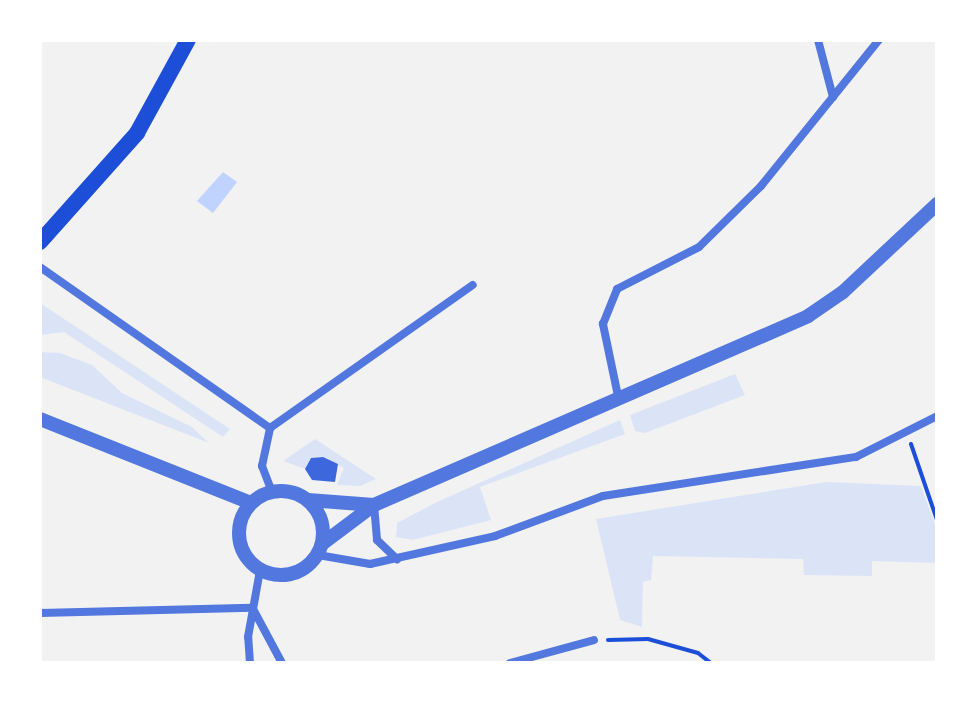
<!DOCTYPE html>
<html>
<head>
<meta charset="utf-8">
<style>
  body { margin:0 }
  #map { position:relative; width:977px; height:703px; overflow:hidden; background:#f2f2f2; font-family:Lora,serif }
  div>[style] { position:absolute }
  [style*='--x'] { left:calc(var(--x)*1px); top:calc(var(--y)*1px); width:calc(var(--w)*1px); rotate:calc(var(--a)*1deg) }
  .green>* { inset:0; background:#dbe4f7 }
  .water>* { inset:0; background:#bfd3fe }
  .building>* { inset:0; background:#3d67dc }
  .path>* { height:4px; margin:-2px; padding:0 2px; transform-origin:2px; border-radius:2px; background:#1d4ed8 }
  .minor>* { height:8px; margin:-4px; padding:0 4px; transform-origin:4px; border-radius:4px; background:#5277de }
  .tertiary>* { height:14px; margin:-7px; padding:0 7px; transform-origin:7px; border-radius:7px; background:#5277de }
  .tertiary>.ring { margin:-7px; padding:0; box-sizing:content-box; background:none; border:14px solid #5277de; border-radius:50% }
  .secondary>* { height:16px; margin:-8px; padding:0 8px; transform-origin:8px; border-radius:8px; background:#1d4ed8 }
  span { translate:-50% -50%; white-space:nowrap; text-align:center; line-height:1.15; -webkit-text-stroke:6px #fff; paint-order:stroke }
  .frame { position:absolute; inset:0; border:42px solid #fff; pointer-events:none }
</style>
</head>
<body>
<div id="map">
  <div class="green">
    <div style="clip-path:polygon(40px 303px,230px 429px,223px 437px,64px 332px,40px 335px)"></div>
    <div style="clip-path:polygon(40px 352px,60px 353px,92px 365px,122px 393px,192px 427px,209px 443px,40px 377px)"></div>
    <div style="clip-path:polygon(735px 374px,745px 395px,645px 433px,635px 431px,630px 415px)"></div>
    <div style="clip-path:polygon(620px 420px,625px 434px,480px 487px,491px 520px,413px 540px,396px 537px,397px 523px,437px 502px)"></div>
    <div style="clip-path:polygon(315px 439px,376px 479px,360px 486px,337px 485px,344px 468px,322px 457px,311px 458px,305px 469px,283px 461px)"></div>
    <div style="clip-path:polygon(826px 482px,921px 486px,937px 530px,937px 563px,872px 561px,872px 576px,804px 575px,803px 559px,653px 556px,651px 580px,643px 582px,642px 627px,620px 620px,596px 519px)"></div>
  </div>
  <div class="water">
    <div style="clip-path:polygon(223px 172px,237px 182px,213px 213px,197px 201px)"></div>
  </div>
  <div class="building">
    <div style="clip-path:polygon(323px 457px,338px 464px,335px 482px,312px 480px,305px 469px,311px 458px)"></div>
  </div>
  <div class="path">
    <div style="--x:911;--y:444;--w:80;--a:71.1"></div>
    <div style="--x:608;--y:640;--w:40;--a:-1.4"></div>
    <div style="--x:648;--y:639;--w:52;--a:15.6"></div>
    <div style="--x:698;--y:653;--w:16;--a:38"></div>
  </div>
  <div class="minor">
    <div style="--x:818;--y:40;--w:59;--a:75.3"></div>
    <div style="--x:40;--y:267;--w:281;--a:35"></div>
    <div style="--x:618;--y:396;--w:74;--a:-101.8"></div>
    <div style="--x:603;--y:324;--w:38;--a:-68"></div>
    <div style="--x:617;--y:289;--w:92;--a:-27.1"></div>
    <div style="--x:699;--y:247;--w:87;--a:-44.5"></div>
    <div style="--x:761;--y:186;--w:188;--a:-51.1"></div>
    <div style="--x:272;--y:492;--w:28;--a:-111"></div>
    <div style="--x:262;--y:466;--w:39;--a:-78"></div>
    <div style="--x:270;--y:428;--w:248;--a:-35.2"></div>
    <div style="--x:374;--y:505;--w:35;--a:85"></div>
    <div style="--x:377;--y:540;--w:28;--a:44"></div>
    <div style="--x:318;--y:555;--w:53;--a:9.8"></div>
    <div style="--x:370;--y:564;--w:128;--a:-12.6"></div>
    <div style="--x:495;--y:536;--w:115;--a:-20.3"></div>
    <div style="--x:603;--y:496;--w:256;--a:-8.8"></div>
    <div style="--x:856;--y:457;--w:91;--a:-26.8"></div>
    <div style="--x:253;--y:609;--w:61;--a:61.8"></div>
    <div style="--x:40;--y:613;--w:212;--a:-1.4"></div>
    <div style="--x:250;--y:663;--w:26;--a:-94"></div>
    <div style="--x:248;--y:637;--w:68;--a:-79.8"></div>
    <div style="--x:510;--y:663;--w:87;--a:-15.3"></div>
  </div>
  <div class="tertiary">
    <div style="--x:40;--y:419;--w:227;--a:21.7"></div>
    <div class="ring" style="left:239px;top:491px;width:70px;height:70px"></div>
    <div style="--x:308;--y:500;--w:66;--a:4.3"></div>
    <div style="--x:322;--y:544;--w:65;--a:-36.9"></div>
    <div style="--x:374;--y:505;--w:473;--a:-23.5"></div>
    <div style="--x:808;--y:316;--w:42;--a:-34.4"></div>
    <div style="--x:843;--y:292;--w:129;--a:-43.1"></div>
  </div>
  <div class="secondary">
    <div style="--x:40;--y:242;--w:146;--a:-48.3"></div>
    <div style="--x:137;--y:133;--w:106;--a:-61.3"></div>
  </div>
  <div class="frame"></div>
</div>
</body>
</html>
